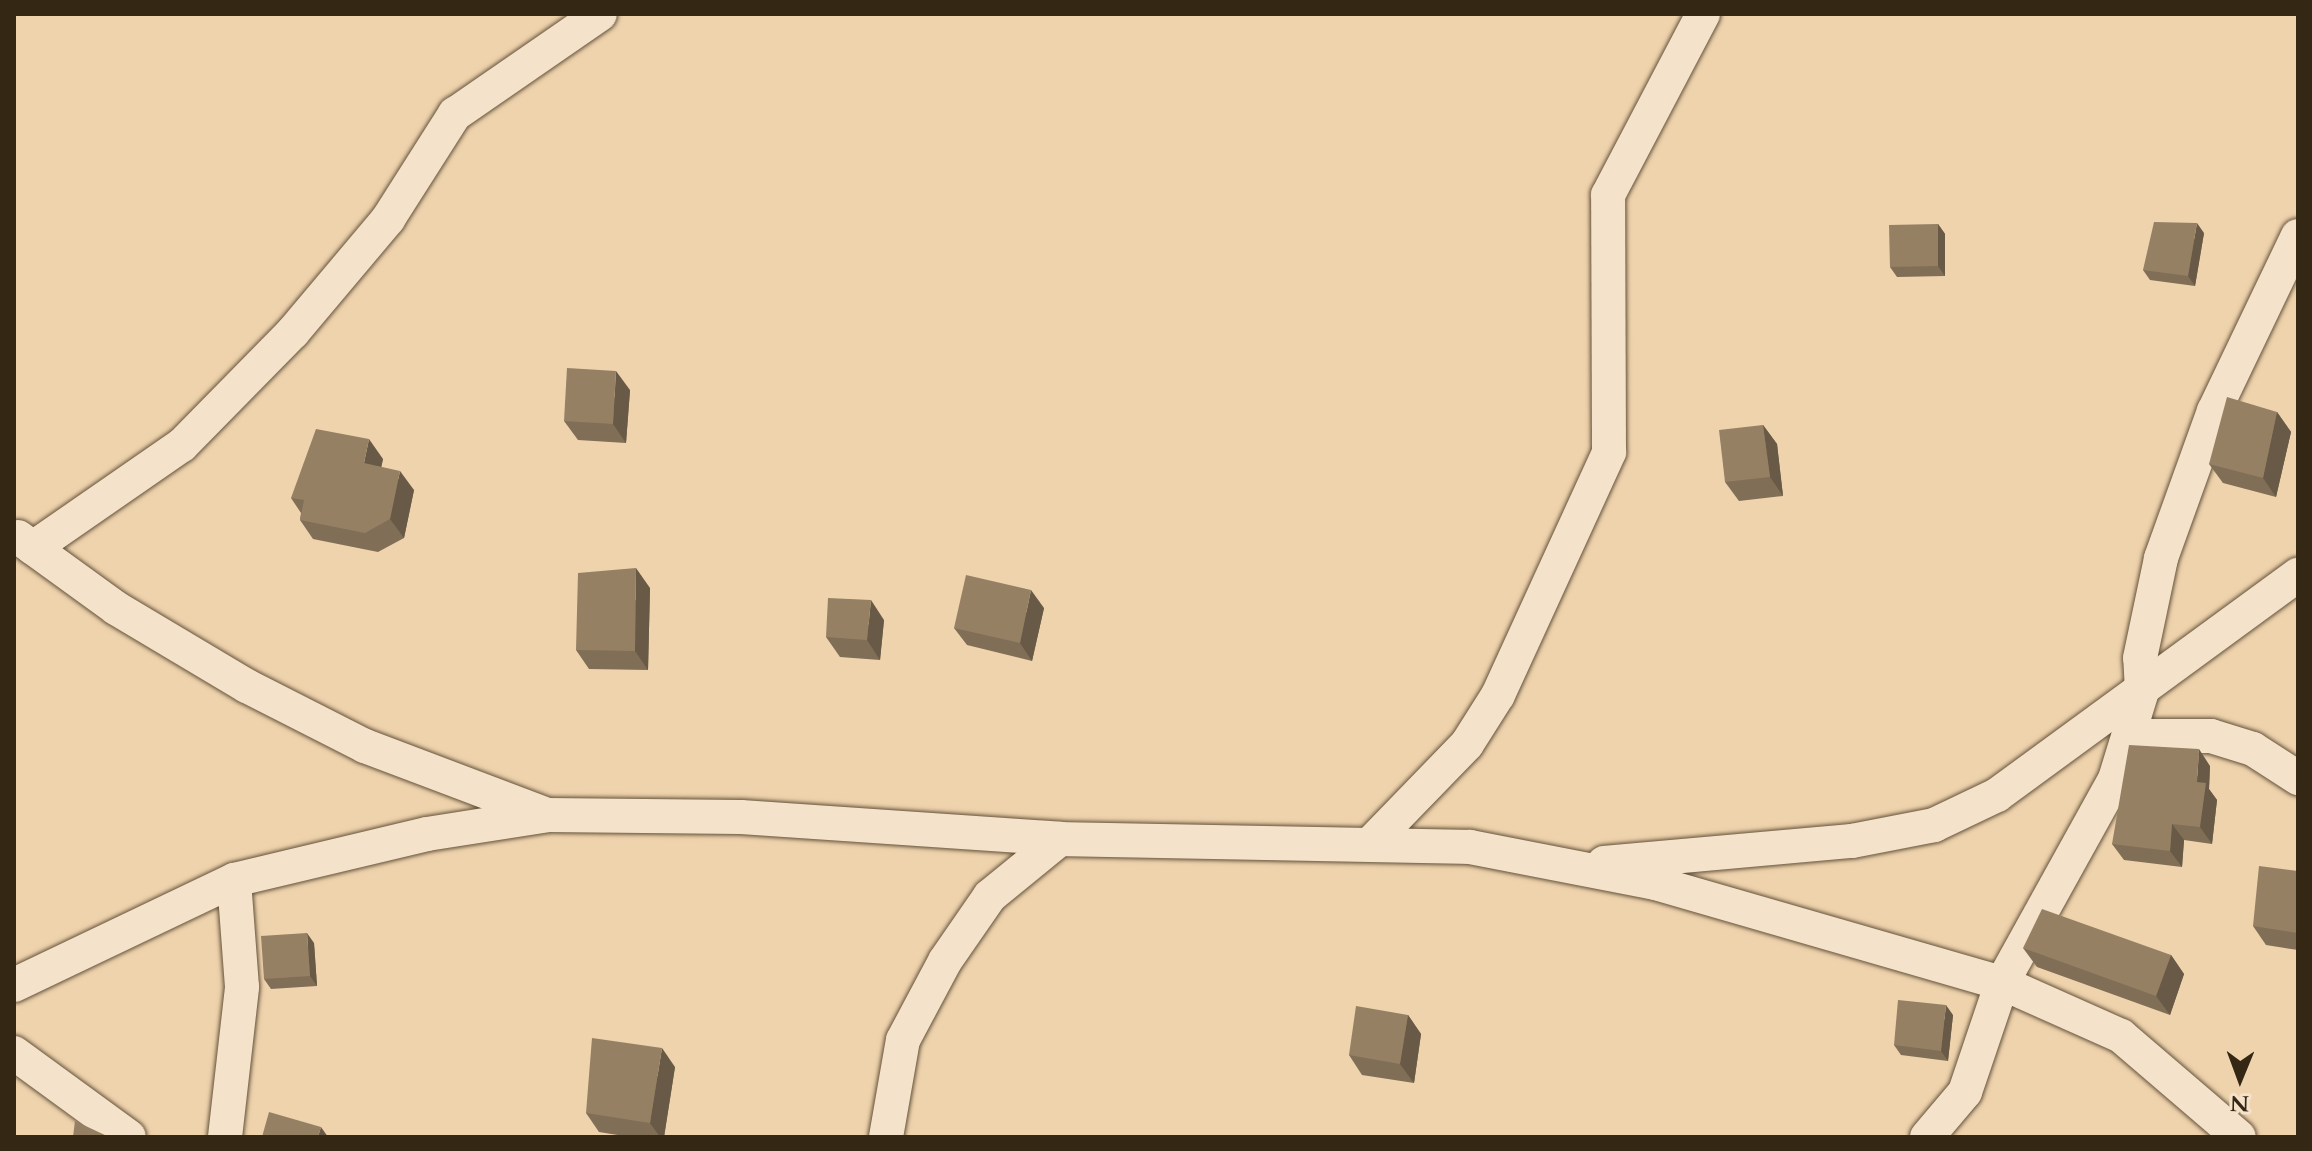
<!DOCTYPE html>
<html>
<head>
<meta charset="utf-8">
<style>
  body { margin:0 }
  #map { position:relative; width:2312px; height:1151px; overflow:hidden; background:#efd3ad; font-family:Cardo,serif }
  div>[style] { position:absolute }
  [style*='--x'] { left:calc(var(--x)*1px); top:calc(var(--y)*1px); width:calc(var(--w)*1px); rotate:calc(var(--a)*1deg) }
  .roads { filter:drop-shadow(0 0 2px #63523a) drop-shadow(0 0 2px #63523a) }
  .street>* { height:34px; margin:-17px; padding:0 17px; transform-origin:17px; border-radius:17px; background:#f5e2ca }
  .wall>* { inset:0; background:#806e56 }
  .shaded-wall>* { inset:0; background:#685a46 }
  .building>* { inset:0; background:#958064 }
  span { translate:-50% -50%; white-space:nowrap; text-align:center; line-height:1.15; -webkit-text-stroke:6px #f5e2ca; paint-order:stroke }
  .frame { position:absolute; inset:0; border:16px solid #342714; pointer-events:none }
  .north { position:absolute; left:2200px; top:1039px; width:80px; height:80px; -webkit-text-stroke:6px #f5e2ca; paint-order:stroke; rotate:181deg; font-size:22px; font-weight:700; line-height:32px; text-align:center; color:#342714 }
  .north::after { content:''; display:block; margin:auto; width:28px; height:36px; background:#342714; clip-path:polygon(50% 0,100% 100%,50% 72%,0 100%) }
</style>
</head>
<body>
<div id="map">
  <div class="roads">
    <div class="street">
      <div style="--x:18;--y:537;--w:121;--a:35.9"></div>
      <div style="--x:116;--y:608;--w:152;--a:30.8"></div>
      <div style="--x:247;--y:686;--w:132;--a:27"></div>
      <div style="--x:365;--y:746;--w:189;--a:20.7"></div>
      <div style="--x:33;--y:548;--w:181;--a:-34.7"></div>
      <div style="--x:182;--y:445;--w:158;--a:-45.5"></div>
      <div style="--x:293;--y:332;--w:148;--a:-49.9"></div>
      <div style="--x:388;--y:219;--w:125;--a:-57.5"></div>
      <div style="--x:455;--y:114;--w:176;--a:-34.6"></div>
      <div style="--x:2130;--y:736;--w:81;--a:0"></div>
      <div style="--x:2211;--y:736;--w:44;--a:17.2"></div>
      <div style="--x:2253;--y:749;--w:54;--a:32.8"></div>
      <div style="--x:1373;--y:841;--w:135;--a:-45.9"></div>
      <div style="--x:1467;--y:744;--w:58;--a:-57.7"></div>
      <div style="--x:1498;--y:695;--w:267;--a:-65.4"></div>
      <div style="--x:1609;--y:452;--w:257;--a:-90.2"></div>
      <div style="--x:1608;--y:195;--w:204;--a:-62.3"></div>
      <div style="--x:1604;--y:863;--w:249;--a:-5.1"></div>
      <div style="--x:1852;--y:841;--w:84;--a:-11"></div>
      <div style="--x:1934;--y:825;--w:70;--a:-25.5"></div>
      <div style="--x:1997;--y:795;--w:373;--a:-36.2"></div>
      <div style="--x:14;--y:985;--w:244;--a:-25.5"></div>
      <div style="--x:234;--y:880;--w:198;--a:-13.4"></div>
      <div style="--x:427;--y:834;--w:122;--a:-8.9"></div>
      <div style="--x:548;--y:815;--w:193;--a:0.6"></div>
      <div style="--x:741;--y:817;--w:320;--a:3.9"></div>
      <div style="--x:1060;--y:839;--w:410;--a:1.1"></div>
      <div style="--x:1470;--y:847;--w:188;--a:11"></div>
      <div style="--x:1655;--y:883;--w:361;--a:16.1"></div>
      <div style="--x:2002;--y:983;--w:130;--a:24"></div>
      <div style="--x:2121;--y:1036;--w:155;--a:40.6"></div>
      <div style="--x:14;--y:1053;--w:142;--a:36.1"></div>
      <div style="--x:225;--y:1137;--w:151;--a:-83.5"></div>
      <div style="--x:242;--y:987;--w:107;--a:-94.3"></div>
      <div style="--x:886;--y:1137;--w:98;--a:-80.1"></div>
      <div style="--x:903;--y:1040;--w:89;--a:-62"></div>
      <div style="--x:945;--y:961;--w:79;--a:-55.3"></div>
      <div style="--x:990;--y:896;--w:90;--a:-39.2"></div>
      <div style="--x:1927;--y:1137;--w:59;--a:-49.8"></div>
      <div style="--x:1965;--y:1092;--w:115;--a:-71.3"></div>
      <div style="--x:2002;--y:983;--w:233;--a:-61"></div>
      <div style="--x:2115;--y:779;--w:92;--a:-72.9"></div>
      <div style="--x:2142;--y:691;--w:33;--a:-93"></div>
      <div style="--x:2140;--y:658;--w:102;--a:-78.1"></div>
      <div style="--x:2161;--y:558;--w:156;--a:-70.2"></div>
      <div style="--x:2214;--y:411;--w:194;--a:-64.4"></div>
    </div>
  </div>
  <div class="wall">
    <div style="clip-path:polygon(1938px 224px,1945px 234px,1945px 276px,1897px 277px,1890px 267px)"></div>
    <div style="clip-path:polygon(2204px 233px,2195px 286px,2150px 280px,2143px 270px)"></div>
    <div style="clip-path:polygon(630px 390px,626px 443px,578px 440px,564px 421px)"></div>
    <div style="clip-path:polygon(2277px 412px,2291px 432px,2276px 497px,2223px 483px,2209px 464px)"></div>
    <div style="clip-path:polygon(1763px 425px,1777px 444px,1783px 496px,1739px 501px,1725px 482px)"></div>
    <div style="clip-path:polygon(383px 459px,381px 467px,414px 490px,404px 538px,378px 552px,313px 539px,300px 520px,301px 513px,291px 498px)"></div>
    <div style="clip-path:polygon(650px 588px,648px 670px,589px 669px,576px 650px)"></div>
    <div style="clip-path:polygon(1044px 608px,1032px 661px,967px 645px,954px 628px)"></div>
    <div style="clip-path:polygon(884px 620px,880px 660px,840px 657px,826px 637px)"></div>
    <div style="clip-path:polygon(2210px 766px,2209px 789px,2217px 800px,2212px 844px,2184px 840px,2182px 867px,2124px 860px,2112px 844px)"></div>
    <div style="clip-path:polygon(2298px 871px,2298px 950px,2266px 945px,2253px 926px)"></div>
    <div style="clip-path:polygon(314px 943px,317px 986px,271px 989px,264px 979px)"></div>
    <div style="clip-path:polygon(2023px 948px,2171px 955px,2184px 974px,2170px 1015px,2037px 967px)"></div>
    <div style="clip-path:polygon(1408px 1015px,1421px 1034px,1414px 1083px,1362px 1075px,1349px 1055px)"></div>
    <div style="clip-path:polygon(1953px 1015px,1948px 1061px,1901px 1055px,1894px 1045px)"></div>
    <div style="clip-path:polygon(675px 1067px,664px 1137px,630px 1137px,599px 1132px,586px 1113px)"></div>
  </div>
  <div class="shaded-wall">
    <div style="clip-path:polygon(2197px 223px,2204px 233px,2195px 286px,2188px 276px)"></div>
    <div style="clip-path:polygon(1938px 224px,1945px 234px,1945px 276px,1938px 266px)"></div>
    <div style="clip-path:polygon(616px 371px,630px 390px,626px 443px,613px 424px)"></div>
    <div style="clip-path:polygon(2277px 412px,2291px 432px,2276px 497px,2263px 478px)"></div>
    <div style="clip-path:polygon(1763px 425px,1777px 444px,1783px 496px,1770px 477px)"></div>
    <div style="clip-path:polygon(369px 439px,383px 459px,378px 483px,364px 463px)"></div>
    <div style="clip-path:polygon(400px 471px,414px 490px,404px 538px,390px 519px)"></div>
    <div style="clip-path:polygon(636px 568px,650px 588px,648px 670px,635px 651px)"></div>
    <div style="clip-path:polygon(1031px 590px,1044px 608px,1032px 661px,1020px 643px)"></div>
    <div style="clip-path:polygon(871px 600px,884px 620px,880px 660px,867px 640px)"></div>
    <div style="clip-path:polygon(2199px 749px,2210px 766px,2209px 789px,2217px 800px,2212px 844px,2200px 827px,2197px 782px)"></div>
    <div style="clip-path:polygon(2172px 824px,2184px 840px,2182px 867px,2170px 851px)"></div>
    <div style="clip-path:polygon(307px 933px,314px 943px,317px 986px,310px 976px)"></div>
    <div style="clip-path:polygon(2171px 955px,2184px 974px,2170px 1015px,2156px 996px)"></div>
    <div style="clip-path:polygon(1946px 1005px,1953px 1015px,1948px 1061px,1941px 1051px)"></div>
    <div style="clip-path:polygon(1408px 1015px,1421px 1034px,1414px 1083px,1400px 1064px)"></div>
    <div style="clip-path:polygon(662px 1048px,675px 1067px,664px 1137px,660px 1137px,650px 1123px)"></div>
    <div style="clip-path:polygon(321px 1127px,328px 1137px,318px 1137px)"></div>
  </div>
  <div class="building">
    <div style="clip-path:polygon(2154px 222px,2197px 223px,2188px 276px,2143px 270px)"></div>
    <div style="clip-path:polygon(1938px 224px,1938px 266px,1890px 267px,1889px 225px)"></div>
    <div style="clip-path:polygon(567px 368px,616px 371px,613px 424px,564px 421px)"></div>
    <div style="clip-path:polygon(2227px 397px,2277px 412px,2263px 478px,2209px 464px)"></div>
    <div style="clip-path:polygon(1763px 425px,1770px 477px,1725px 482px,1719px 430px)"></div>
    <div style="clip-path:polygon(316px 429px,369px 439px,364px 463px,400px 471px,390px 519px,365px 533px,300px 520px,304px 500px,291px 498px)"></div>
    <div style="clip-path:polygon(636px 568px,635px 651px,576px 650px,578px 573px)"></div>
    <div style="clip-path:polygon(966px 575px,1031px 590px,1020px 643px,954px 628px)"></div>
    <div style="clip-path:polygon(828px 598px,871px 600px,867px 640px,826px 637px)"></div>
    <div style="clip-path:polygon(2129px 745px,2199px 749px,2197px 782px,2206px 783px,2200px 827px,2172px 824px,2170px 851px,2112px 844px)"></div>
    <div style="clip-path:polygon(2259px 866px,2298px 871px,2298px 933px,2253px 926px)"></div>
    <div style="clip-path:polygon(2042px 909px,2171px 955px,2156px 996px,2023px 948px)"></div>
    <div style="clip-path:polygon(307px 933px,310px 976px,264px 979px,261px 936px)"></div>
    <div style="clip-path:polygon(1898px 1000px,1946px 1005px,1941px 1051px,1894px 1045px)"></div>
    <div style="clip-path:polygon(1356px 1006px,1408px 1015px,1400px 1064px,1349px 1055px)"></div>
    <div style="clip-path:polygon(592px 1038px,662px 1048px,650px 1123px,586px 1113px)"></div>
    <div style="clip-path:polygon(269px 1112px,321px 1127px,318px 1137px,262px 1137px)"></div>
    <div style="clip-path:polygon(75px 1121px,107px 1136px,108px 1137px,73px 1137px)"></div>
  </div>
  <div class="frame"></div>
  <div class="north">N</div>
</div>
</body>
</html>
